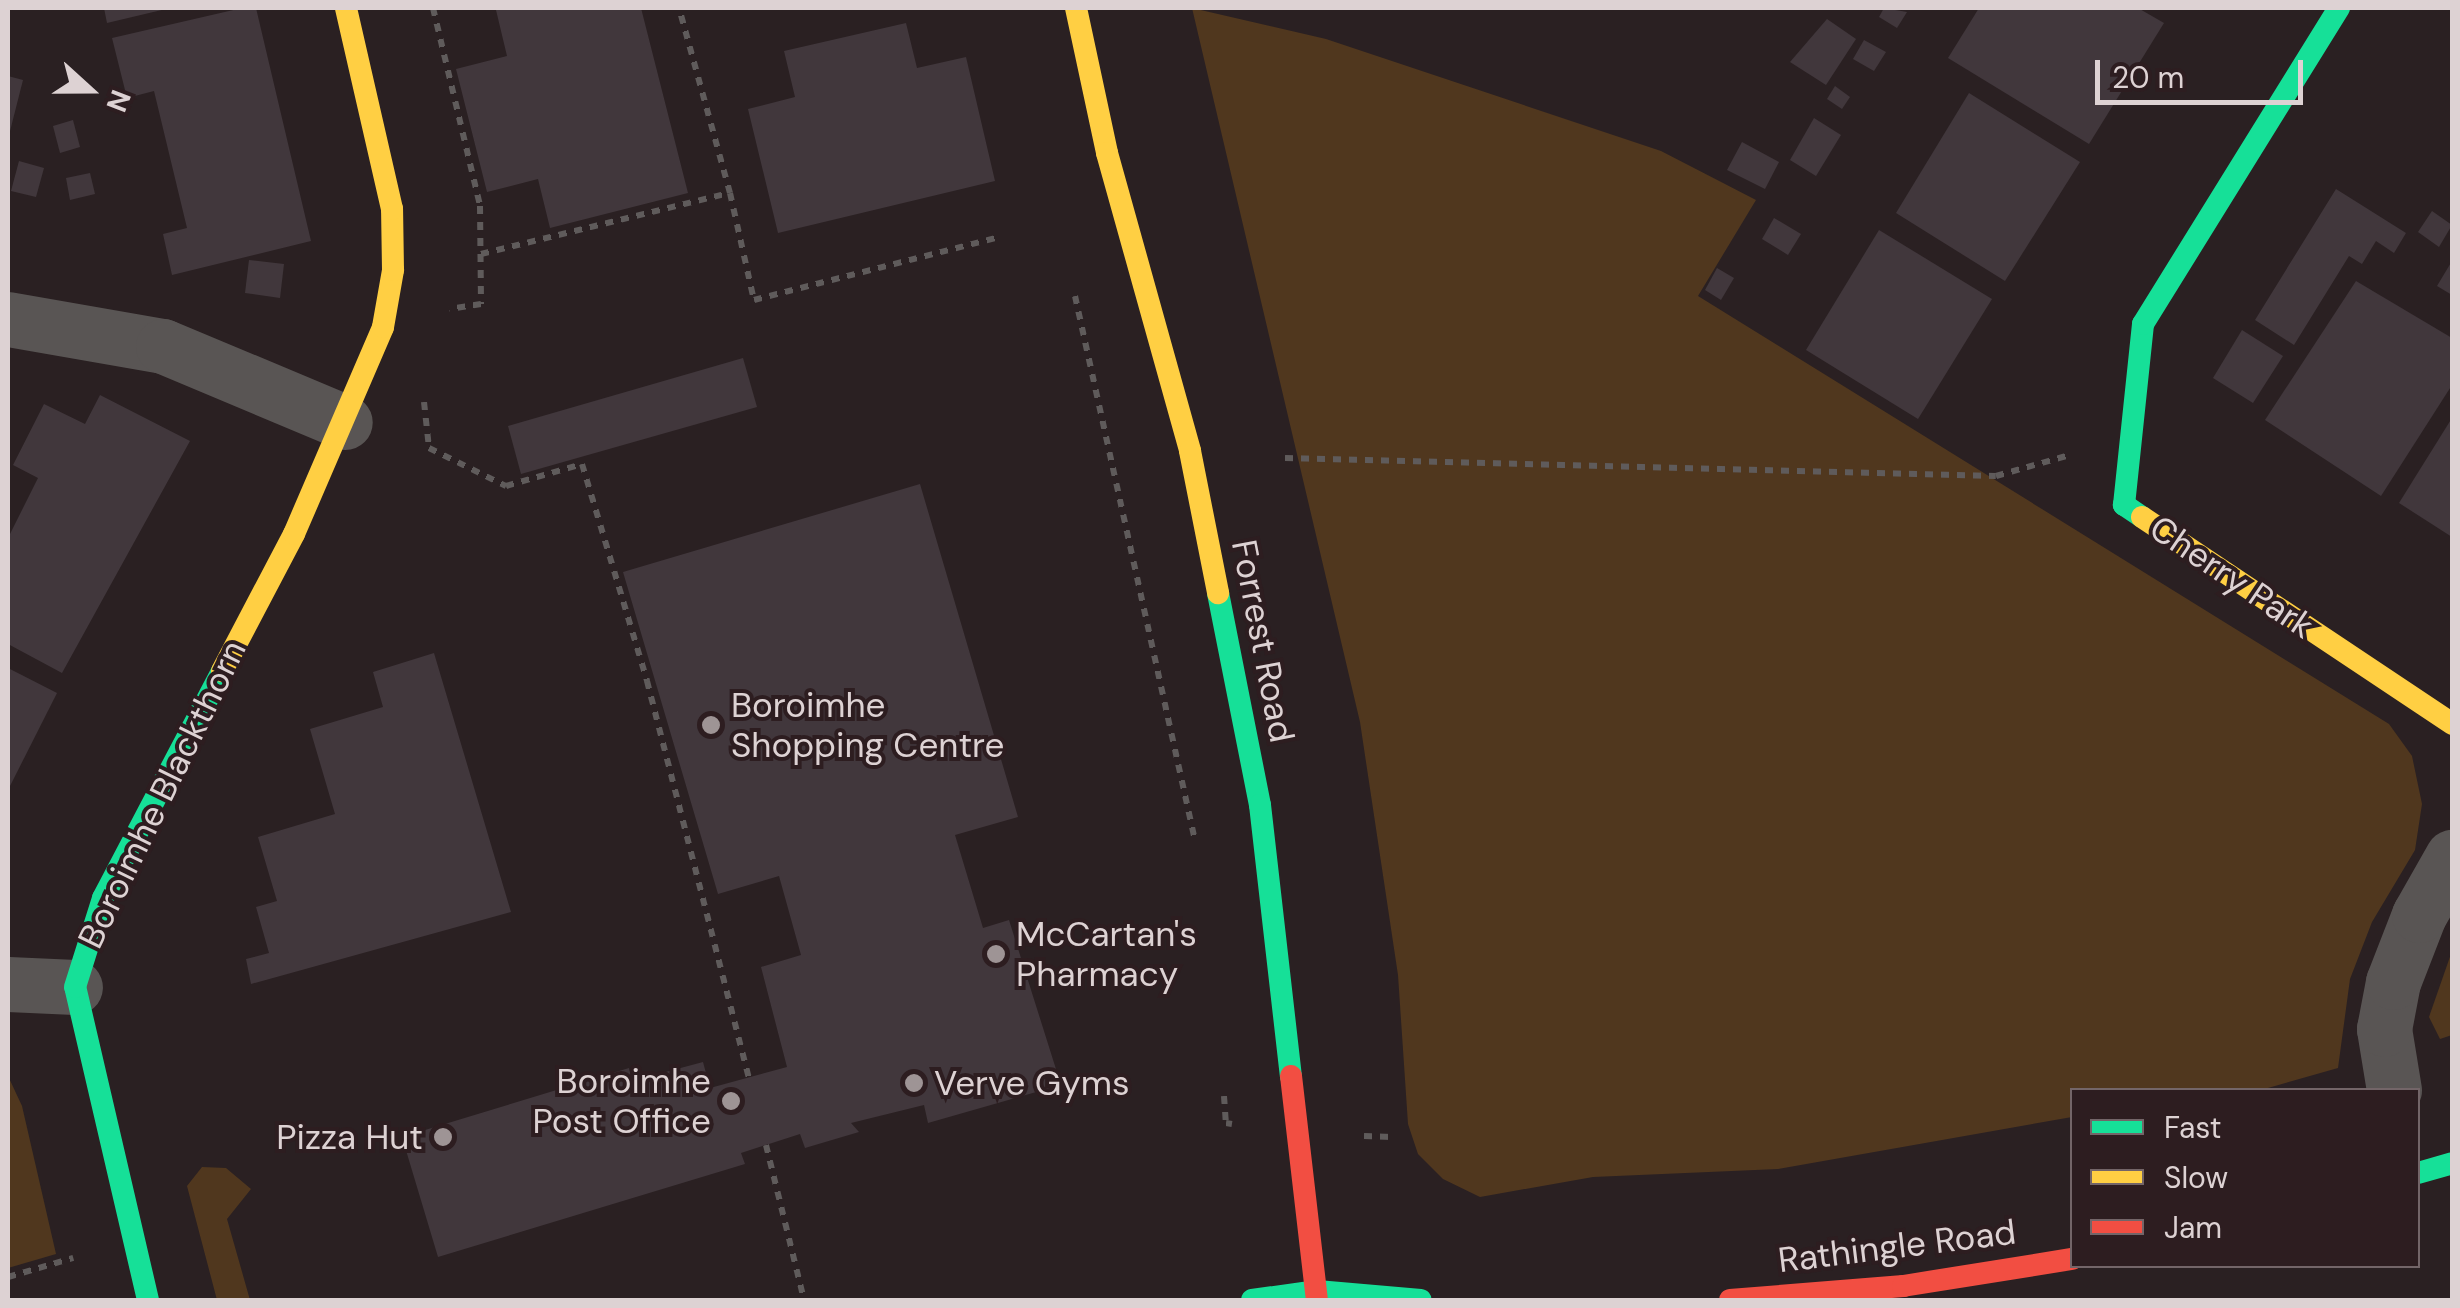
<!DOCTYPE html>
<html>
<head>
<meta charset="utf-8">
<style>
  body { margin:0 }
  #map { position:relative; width:2460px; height:1308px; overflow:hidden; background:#2a2022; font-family:"DM Sans",sans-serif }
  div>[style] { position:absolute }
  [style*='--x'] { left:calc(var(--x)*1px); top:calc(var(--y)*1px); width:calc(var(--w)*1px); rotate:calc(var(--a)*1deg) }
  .green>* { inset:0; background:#50371e }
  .building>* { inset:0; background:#41373c }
  .path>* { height:6px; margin-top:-3px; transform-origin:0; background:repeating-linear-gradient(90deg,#5f5b5b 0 8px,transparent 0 16px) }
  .street>* { height:55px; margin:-27.5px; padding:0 27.5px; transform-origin:27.5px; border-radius:27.5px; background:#595554 }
  .fast>* { height:22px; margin:-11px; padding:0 11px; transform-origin:11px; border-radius:11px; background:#16e098 }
  .slow>* { height:22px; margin:-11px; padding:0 11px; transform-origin:11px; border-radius:11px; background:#ffcf43 }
  .jam>* { height:22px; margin:-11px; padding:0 11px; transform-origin:11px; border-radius:11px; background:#f24e42 }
  .dots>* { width:28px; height:28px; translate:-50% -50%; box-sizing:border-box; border:5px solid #2d1d20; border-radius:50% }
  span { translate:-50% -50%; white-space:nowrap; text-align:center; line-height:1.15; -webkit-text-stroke:8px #2d1d20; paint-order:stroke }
  .street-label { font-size:35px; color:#ddd2d3 }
  .poi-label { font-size:35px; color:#ddd2d3 }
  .left { translate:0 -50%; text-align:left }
  .right { translate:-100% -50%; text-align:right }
  .frame { position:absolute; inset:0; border:10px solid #ddd2d3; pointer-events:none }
  .legend { position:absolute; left:2070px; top:1088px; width:350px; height:180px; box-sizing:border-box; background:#2d1d20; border:2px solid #736568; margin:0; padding:12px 18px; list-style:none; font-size:30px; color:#ddd2d3 }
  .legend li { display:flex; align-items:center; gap:20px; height:50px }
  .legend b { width:50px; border:2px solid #736568 }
  .north { position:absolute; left:40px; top:40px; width:100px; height:100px; -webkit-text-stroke:8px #2d1d20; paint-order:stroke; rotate:111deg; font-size:28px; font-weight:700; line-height:40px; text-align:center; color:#ddd2d3 }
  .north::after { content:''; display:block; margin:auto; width:35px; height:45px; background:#ddd2d3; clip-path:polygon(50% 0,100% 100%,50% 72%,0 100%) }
  .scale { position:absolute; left:2095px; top:60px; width:208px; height:45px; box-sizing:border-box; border:5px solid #ddd2d3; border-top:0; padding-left:12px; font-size:30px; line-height:35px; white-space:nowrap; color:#ddd2d3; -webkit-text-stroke:8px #2d1d20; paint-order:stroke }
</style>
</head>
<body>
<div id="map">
  <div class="green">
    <div style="clip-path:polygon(1192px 8px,1326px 39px,1661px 151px,1756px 200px,1698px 296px,2389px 724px,2412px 756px,2422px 804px,2415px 850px,2372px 922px,2350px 979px,2338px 1068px,2261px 1090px,2072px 1090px,2072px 1117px,1778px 1169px,1593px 1177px,1480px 1197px,1443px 1179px,1418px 1154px,1408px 1124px,1398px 975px,1360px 722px)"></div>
    <div style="clip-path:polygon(2452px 951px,2452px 1035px,2440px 1039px,2429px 1017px)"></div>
    <div style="clip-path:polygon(8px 1076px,22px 1106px,56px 1254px,8px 1268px)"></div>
    <div style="clip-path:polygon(202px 1167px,226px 1168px,251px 1189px,227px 1219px,250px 1300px,217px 1300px,187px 1186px)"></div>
  </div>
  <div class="building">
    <div style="clip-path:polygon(104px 8px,166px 8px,166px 9px,107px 23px)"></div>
    <div style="clip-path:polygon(242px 8px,256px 8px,311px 241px,172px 275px,163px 234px,187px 228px,154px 91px,127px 98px,112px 38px)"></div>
    <div style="clip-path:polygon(507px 8px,641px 8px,688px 193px,550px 228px,538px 179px,487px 192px,456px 69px,507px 56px,496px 10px)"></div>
    <div style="clip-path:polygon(1884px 8px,1907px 12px,1897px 28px,1879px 17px)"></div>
    <div style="clip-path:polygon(1979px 8px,2138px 8px,2164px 23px,2089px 144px,1948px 58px)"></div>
    <div style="clip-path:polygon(1827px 19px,1856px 39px,1826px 85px,1790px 62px)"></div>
    <div style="clip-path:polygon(906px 23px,917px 68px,966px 57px,995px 181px,778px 233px,748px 109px,795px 97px,784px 51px)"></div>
    <div style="clip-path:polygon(1864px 40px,1886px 52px,1874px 71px,1853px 59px)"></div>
    <div style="clip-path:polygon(8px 76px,23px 80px,9px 135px,8px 135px)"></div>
    <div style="clip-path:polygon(1835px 86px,1850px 97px,1842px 109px,1827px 99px)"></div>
    <div style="clip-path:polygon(1969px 93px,2080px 162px,2005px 281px,1896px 213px)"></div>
    <div style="clip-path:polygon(1814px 118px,1841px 135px,1816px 176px,1790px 160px)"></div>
    <div style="clip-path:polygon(73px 120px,80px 147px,60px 153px,53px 126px)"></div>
    <div style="clip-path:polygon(1742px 142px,1779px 162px,1765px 189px,1727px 170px)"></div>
    <div style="clip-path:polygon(19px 161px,44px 168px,36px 197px,11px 191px)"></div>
    <div style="clip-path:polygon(90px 173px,95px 194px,70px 200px,66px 178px)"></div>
    <div style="clip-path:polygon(2336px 189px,2406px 233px,2394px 253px,2376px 241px,2362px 264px,2349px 256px,2294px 345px,2255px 320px)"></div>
    <div style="clip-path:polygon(2432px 211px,2452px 225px,2439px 247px,2418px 232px)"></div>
    <div style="clip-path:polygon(1774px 218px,1801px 234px,1788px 255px,1762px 239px)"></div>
    <div style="clip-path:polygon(1879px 230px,1992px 299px,1918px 419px,1806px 350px)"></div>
    <div style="clip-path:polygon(249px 260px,284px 264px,280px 298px,245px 293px)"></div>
    <div style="clip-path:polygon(2452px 261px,2452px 295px,2437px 286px)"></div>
    <div style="clip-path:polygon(1717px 268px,1734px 278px,1721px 300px,1705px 290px)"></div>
    <div style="clip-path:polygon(2356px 281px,2452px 338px,2452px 385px,2381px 496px,2265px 420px)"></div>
    <div style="clip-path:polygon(2242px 330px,2283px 356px,2253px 403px,2213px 378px)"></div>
    <div style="clip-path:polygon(743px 358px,757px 407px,521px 474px,508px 426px)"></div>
    <div style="clip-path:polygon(100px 395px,190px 441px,62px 673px,8px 644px,8px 538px,38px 478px,13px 465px,44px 404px,85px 424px)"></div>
    <div style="clip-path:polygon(2452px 418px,2452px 537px,2399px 503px)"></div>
    <div style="clip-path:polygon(920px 484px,1018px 817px,955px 835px,983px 928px,1009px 920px,1061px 1085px,928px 1123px,924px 1105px,851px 1123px,859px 1132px,805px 1148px,800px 1134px,741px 1153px,745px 1164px,438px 1257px,402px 1137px,629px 1068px,632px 1081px,703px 1062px,710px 1088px,787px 1067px,761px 967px,801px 955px,779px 876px,718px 894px,623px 572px)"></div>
    <div style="clip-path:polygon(434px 653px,511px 912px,251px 984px,246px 959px,269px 953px,256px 907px,277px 901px,258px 837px,335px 814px,310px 729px,383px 707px,373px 672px)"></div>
    <div style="clip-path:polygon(8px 668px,57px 693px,8px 790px)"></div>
  </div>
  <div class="path">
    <div style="--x:433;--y:8;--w:204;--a:76.6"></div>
    <div style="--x:480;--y:206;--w:98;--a:89.4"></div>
    <div style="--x:481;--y:304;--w:32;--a:171"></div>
    <div style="--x:730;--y:193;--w:110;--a:77.4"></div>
    <div style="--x:754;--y:300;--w:253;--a:-14.4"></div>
    <div style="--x:481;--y:254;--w:256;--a:-13.8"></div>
    <div style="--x:730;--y:193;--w:192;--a:-105.4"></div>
    <div style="--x:1075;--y:296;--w:553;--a:77.57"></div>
    <div style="--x:424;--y:402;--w:46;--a:83.8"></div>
    <div style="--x:429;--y:448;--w:86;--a:26.3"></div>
    <div style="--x:506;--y:486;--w:79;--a:-16.1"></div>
    <div style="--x:582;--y:464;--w:227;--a:73.3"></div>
    <div style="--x:647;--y:681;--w:409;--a:75.6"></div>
    <div style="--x:1285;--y:458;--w:711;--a:1.45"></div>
    <div style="--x:1996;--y:476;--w:73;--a:-15.9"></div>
    <div style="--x:1224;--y:1096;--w:27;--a:86"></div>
    <div style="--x:1226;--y:1123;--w:6;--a:9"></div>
    <div style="--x:1364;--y:1136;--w:28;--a:2"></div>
    <div style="--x:766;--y:1145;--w:160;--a:76.2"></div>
    <div style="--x:8;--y:1277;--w:68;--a:-16.3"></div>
  </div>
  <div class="street">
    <div style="--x:8;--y:319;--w:157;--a:9.9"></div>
    <div style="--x:163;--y:346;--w:197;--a:22.7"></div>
    <div style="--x:8;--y:984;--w:67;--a:2.6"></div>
    <div style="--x:2394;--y:1090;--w:62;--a:-99.3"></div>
    <div style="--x:2384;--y:1029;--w:48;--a:-79.2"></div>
    <div style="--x:2393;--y:982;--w:72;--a:-68.8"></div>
    <div style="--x:2419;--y:915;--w:67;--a:-60.4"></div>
  </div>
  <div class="fast">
    <div style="--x:2142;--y:517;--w:22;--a:-146"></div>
    <div style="--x:2124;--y:505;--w:182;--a:-84"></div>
    <div style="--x:2143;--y:324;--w:372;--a:-58.2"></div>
    <div style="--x:1218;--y:593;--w:216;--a:78.8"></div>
    <div style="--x:1260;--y:805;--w:273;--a:83.5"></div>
    <div style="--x:2418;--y:1173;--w:35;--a:-16"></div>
    <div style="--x:148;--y:1300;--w:321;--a:-103.1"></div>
    <div style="--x:75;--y:987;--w:93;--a:-72.5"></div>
    <div style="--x:103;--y:898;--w:256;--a:-62.3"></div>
    <div style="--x:1252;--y:1300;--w:66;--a:-7.9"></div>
    <div style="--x:1317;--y:1291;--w:104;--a:4.9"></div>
  </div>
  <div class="slow">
    <div style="--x:1076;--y:8;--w:148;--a:77.9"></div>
    <div style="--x:1107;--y:153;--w:309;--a:74.4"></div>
    <div style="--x:1190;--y:451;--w:145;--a:78.8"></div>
    <div style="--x:2142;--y:517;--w:373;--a:33.7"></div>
    <div style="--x:222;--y:671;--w:155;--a:-62.3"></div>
    <div style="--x:294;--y:534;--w:225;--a:-66.7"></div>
    <div style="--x:383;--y:327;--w:58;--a:-80"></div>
    <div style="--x:393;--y:270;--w:61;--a:-90.9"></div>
    <div style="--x:392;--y:209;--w:206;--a:-102.9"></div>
  </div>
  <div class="jam">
    <div style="--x:1291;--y:1076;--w:226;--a:83.4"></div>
    <div style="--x:1730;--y:1300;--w:174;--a:-4.6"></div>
    <div style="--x:1903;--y:1286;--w:171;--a:-9.1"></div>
  </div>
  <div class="dots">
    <div style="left:711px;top:725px;background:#9e9495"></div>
    <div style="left:996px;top:954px;background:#9e9495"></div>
    <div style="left:914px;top:1083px;background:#9e9495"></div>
    <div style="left:731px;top:1101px;background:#9e9495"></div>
    <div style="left:443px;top:1137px;background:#9e9495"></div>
  </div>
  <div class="street-label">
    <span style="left:2232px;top:577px;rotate:34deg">Cherry Park</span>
    <span style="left:1263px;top:641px;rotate:79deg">Forrest Road</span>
    <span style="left:162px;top:794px;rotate:-64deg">Boroimhe Blackthorn</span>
    <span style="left:1897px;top:1246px;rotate:-7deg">Rathingle Road</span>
  </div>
  <div class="poi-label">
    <span class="left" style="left:731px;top:725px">Boroimhe<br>Shopping Centre</span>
    <span class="left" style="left:1016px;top:954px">McCartan's<br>Pharmacy</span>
    <span class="right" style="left:711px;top:1101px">Boroimhe<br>Post Office</span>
    <span class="left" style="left:934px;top:1083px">Verve Gyms</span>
    <span class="right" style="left:423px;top:1137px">Pizza Hut</span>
  </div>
  <div class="frame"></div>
  <ul class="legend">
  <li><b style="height:12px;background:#16e098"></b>Fast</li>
  <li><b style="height:12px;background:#ffcf43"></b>Slow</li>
  <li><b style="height:12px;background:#f24e42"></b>Jam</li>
  </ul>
  <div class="north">N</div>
  <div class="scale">20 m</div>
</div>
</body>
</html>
